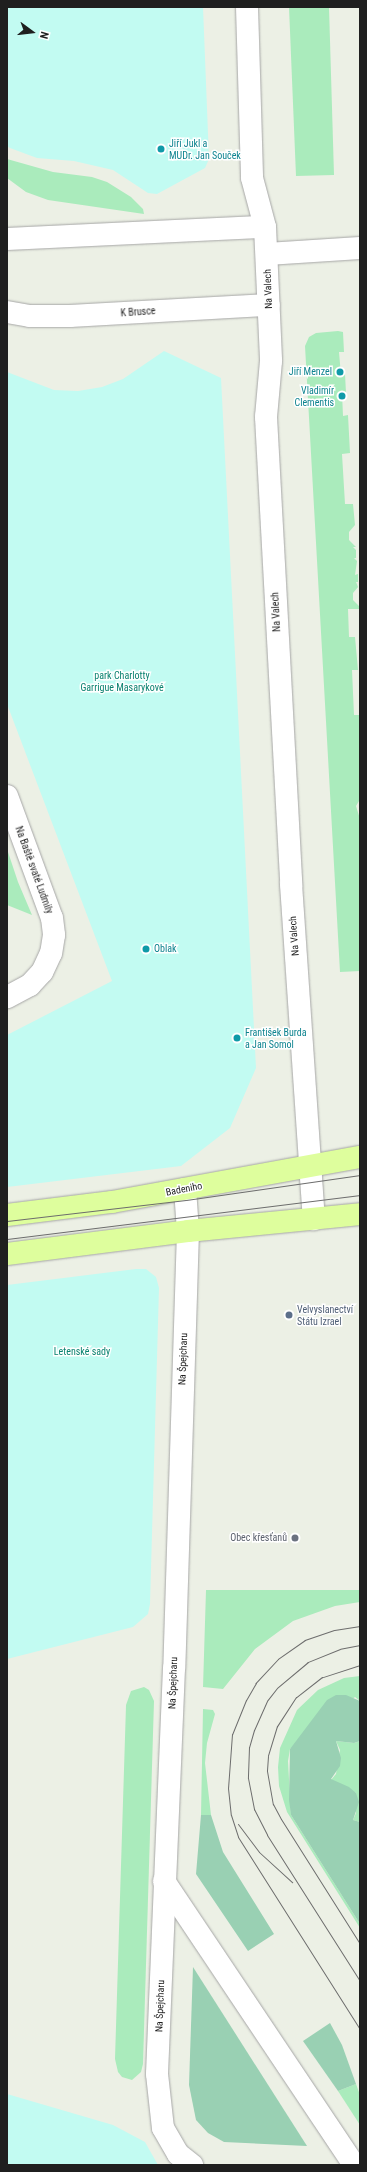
<!DOCTYPE html>
<html>
<head>
<meta charset="utf-8">
<style>
  body { margin:0 }
  #map { position:relative; width:367px; height:2172px; overflow:hidden; background:#ecf0e5; font-family:"Roboto Condensed",sans-serif }
  div>[style] { position:absolute }
  [style*='--x'] { left:calc(var(--x)*1px); top:calc(var(--y)*1px); width:calc(var(--w)*1px); rotate:calc(var(--a)*1deg) }
  .grass>* { inset:0; background:#aaebbc }
  .forest>* { inset:0; background:#99d0b3 }
  .park>* { inset:0; background:#c2fbf2 }
  .roads { filter:drop-shadow(0 0 1px #a6a6a6) drop-shadow(0 0 1px #a6a6a6) }
  .minor>* { height:22px; margin:-11px; padding:0 11px; transform-origin:11px; border-radius:11px; background:#fff }
  .major>* { height:22px; margin:-11px; padding:0 11px; transform-origin:11px; border-radius:11px; background:#defe9d }
  .tram>* { height:1px; margin:-0.5px; padding:0 0.5px; transform-origin:0.5px; border-radius:0.5px; background:#6d6d6d }
  .dots>* { width:11px; height:11px; translate:-50% -50%; box-sizing:border-box; border:2px solid #fff; border-radius:50% }
  span { translate:-50% -50%; white-space:nowrap; text-align:center; line-height:1.15; -webkit-text-stroke:3px #fff; paint-order:stroke }
  .culture-label { font-size:10px; color:#0d838f }
  .left { translate:0 -50%; text-align:left }
  .right { translate:-100% -50%; text-align:right }
  .street-label { font-size:10px; color:#1f1f1f }
  .park-label { font-size:10px; color:#09826f }
  .service-label { font-size:10px; color:#4e5e75 }
  .worship-label { font-size:10px; color:#5b616d }
  .frame { position:absolute; inset:0; border:8px solid #1f1f1f; pointer-events:none }
  .north { position:absolute; left:12px; top:12px; width:40px; height:40px; -webkit-text-stroke:3px #fff; paint-order:stroke; rotate:105deg; font-size:11px; font-weight:700; line-height:16px; text-align:center; color:#1f1f1f }
  .north::after { content:''; display:block; margin:auto; width:14px; height:18px; background:#1f1f1f; clip-path:polygon(50% 0,100% 100%,50% 72%,0 100%) }
</style>
</head>
<body>
<div id="map">
  <div class="grass">
    <div style="clip-path:polygon(289px 7px,329px 7px,334px 175px,296px 176px)"></div>
    <div style="clip-path:polygon(7px 159px,53px 172px,92px 177px,107px 182px,131px 197px,143px 209px,144px 214px,48px 200px,26px 192px,7px 178px)"></div>
    <div style="clip-path:polygon(338px 331px,343px 332px,344px 352px,339px 352px,341px 375px,345px 374px,346px 393px,342px 393px,343px 416px,348px 415px,350px 453px,342px 454px,345px 504px,353px 504px,355px 525px,349px 532px,349px 540px,356px 547px,353px 547px,356px 550px,356px 558px,354px 558px,357px 561px,355px 575px,358px 574px,358px 582px,356px 582px,358px 587px,353px 593px,353px 600px,360px 607px,360px 609px,348px 609px,349px 637px,355px 637px,358px 670px,352px 670px,354px 715px,360px 715px,359px 801px,356px 806px,360px 819px,360px 971px,340px 972px,305px 346px,309px 337px,316px 333px)"></div>
    <div style="clip-path:polygon(7px 849px,18px 882px,32px 915px,7px 905px)"></div>
    <div style="clip-path:polygon(206px 1590px,360px 1590px,360px 1602px,335px 1606px,293px 1621px,255px 1649px,223px 1689px,203px 1687px)"></div>
    <div style="clip-path:polygon(360px 1676px,360px 1701px,355px 1697px,290px 1749px,288px 1761px,291px 1815px,360px 1924px,360px 1928px,287px 1812px,279px 1786px,278px 1767px,280px 1748px,297px 1710px,318px 1690px,344px 1678px)"></div>
    <div style="clip-path:polygon(144px 1687px,149px 1690px,154px 1701px,143px 2064px,141px 2072px,132px 2080px,122px 2077px,118px 2072px,115px 2059px,126px 1705px,131px 1691px)"></div>
    <div style="clip-path:polygon(203px 1709px,213px 1710px,215px 1714px,207px 1743px,205px 1763px,211px 1815px,201px 1815px)"></div>
    <div style="clip-path:polygon(336px 1741px,354px 1743px,360px 1741px,360px 1822px,353px 1820px,356px 1813px,356px 1793px,331px 1780px,336px 1774px,340px 1750px)"></div>
    <div style="clip-path:polygon(356px 2084px,360px 2095px,360px 2125px,338px 2091px)"></div>
  </div>
  <div class="forest">
    <div style="clip-path:polygon(336px 1695px,346px 1695px,360px 1701px,360px 1741px,354px 1743px,336px 1741px,341px 1758px,340px 1766px,331px 1779px,349px 1787px,356px 1793px,359px 1802px,353px 1820px,360px 1822px,360px 1924px,291px 1815px,289px 1800px,290px 1749px,327px 1700px)"></div>
    <div style="clip-path:polygon(201px 1815px,211px 1815px,223px 1852px,274px 1934px,248px 1951px,196px 1874px)"></div>
    <div style="clip-path:polygon(193px 1967px,307px 2146px,224px 2142px,208px 2133px,196px 2120px,189px 2085px)"></div>
    <div style="clip-path:polygon(330px 2023px,342px 2045px,356px 2084px,338px 2091px,303px 2041px)"></div>
  </div>
  <div class="park">
    <div style="clip-path:polygon(7px 7px,203px 7px,209px 159px,205px 168px,157px 194px,148px 193px,113px 170px,74px 161px,37px 158px,10px 148px,7px 146px)"></div>
    <div style="clip-path:polygon(164px 351px,221px 378px,256px 1068px,230px 1128px,181px 1166px,7px 1187px,7px 1035px,112px 981px,7px 704px,7px 372px,54px 390px,78px 391px,102px 387px,123px 379px)"></div>
    <div style="clip-path:polygon(136px 1269px,146px 1269px,156px 1277px,159px 1288px,150px 1604px,148px 1614px,133px 1627px,7px 1659px,7px 1285px)"></div>
    <div style="clip-path:polygon(7px 2094px,113px 2125px,145px 2142px,158px 2165px,7px 2165px)"></div>
  </div>
  <div class="roads">
    <div class="minor">
      <div style="--x:247;--y:7;--w:171;--a:88.3"></div>
      <div style="--x:252;--y:178;--w:51;--a:75.1"></div>
      <div style="--x:265;--y:227;--w:134;--a:87.4"></div>
      <div style="--x:271;--y:361;--w:56;--a:95.1"></div>
      <div style="--x:266;--y:417;--w:468;--a:86.9"></div>
      <div style="--x:291;--y:884;--w:336;--a:86.1"></div>
      <div style="--x:7;--y:239;--w:258;--a:-2.7"></div>
      <div style="--x:267;--y:254;--w:93;--a:-3.7"></div>
      <div style="--x:7;--y:312;--w:23;--a:10"></div>
      <div style="--x:30;--y:316;--w:40;--a:0"></div>
      <div style="--x:70;--y:316;--w:199;--a:-3.2"></div>
      <div style="--x:7;--y:796;--w:130;--a:69.8"></div>
      <div style="--x:52;--y:918;--w:17;--a:83"></div>
      <div style="--x:54;--y:935;--w:18;--a:99"></div>
      <div style="--x:51;--y:953;--w:21;--a:115"></div>
      <div style="--x:42;--y:972;--w:18;--a:133"></div>
      <div style="--x:30;--y:985;--w:26;--a:152"></div>
      <div style="--x:185;--y:1189;--w:42;--a:85.9"></div>
      <div style="--x:188;--y:1231;--w:437;--a:91.8"></div>
      <div style="--x:174;--y:1668;--w:406;--a:92.4"></div>
      <div style="--x:157;--y:2074;--w:54;--a:83.7"></div>
      <div style="--x:163;--y:2128;--w:30;--a:60"></div>
      <div style="--x:178;--y:2154;--w:18;--a:38"></div>
      <div style="--x:164;--y:1881;--w:342;--a:56.2"></div>
    </div>
    <div class="major">
      <div style="--x:7;--y:1215;--w:106;--a:-7.1"></div>
      <div style="--x:112;--y:1202;--w:252;--a:-10.3"></div>
      <div style="--x:7;--y:1254;--w:182;--a:-7.2"></div>
      <div style="--x:188;--y:1231;--w:173;--a:-5.6"></div>
    </div>
  </div>
  <div class="tram">
    <div style="--x:7;--y:1221;--w:180;--a:-6.7"></div>
    <div style="--x:186;--y:1200;--w:176;--a:-8.2"></div>
    <div style="--x:7;--y:1239;--w:356;--a:-7.1"></div>
    <div style="--x:360;--y:1626;--w:26;--a:171"></div>
    <div style="--x:334;--y:1630;--w:31;--a:161"></div>
    <div style="--x:305;--y:1640;--w:33;--a:145"></div>
    <div style="--x:278;--y:1659;--w:33;--a:133"></div>
    <div style="--x:256;--y:1683;--w:20;--a:120"></div>
    <div style="--x:246;--y:1700;--w:37;--a:112"></div>
    <div style="--x:232;--y:1734;--w:54;--a:94.2"></div>
    <div style="--x:228;--y:1788;--w:27;--a:84"></div>
    <div style="--x:231;--y:1815;--w:23;--a:72"></div>
    <div style="--x:238;--y:1837;--w:227;--a:57.6"></div>
    <div style="--x:360;--y:1645;--w:20;--a:169"></div>
    <div style="--x:340;--y:1649;--w:35;--a:158"></div>
    <div style="--x:308;--y:1662;--w:40;--a:140"></div>
    <div style="--x:277;--y:1688;--w:16;--a:128"></div>
    <div style="--x:267;--y:1701;--w:32;--a:114"></div>
    <div style="--x:254;--y:1730;--w:18;--a:106"></div>
    <div style="--x:249;--y:1747;--w:31;--a:92"></div>
    <div style="--x:248;--y:1778;--w:32;--a:79"></div>
    <div style="--x:254;--y:1809;--w:29;--a:63"></div>
    <div style="--x:267;--y:1835;--w:173;--a:57.5"></div>
    <div style="--x:360;--y:1665;--w:40;--a:162"></div>
    <div style="--x:322;--y:1677;--w:33;--a:142"></div>
    <div style="--x:296;--y:1697;--w:35;--a:123"></div>
    <div style="--x:277;--y:1726;--w:31;--a:107"></div>
    <div style="--x:268;--y:1756;--w:15;--a:94"></div>
    <div style="--x:267;--y:1771;--w:34;--a:80"></div>
    <div style="--x:273;--y:1804;--w:17;--a:62"></div>
    <div style="--x:281;--y:1819;--w:148;--a:57.7"></div>
    <div style="--x:238;--y:1824;--w:35;--a:53"></div>
    <div style="--x:259;--y:1852;--w:45;--a:42.3"></div>
  </div>
  <div class="dots">
    <div style="left:161px;top:149px;background:#0f9aa8"></div>
    <div style="left:340px;top:372px;background:#0f9aa8"></div>
    <div style="left:342px;top:396px;background:#0f9aa8"></div>
    <div style="left:146px;top:949px;background:#0f9aa8"></div>
    <div style="left:237px;top:1038px;background:#0f9aa8"></div>
    <div style="left:289px;top:1315px;background:#5c6f8a"></div>
    <div style="left:295px;top:1538px;background:#6b7280"></div>
  </div>
  <div class="culture-label">
    <span class="left" style="left:169px;top:149px">Jiří Jukl a<br>MUDr. Jan Souček</span>
    <span class="right" style="left:332px;top:372px">Jiří Menzel</span>
    <span class="right" style="left:334px;top:396px">Vladimír<br>Clementis</span>
    <span class="left" style="left:154px;top:949px">Oblak</span>
    <span class="left" style="left:245px;top:1038px">František Burda<br>a Jan Somol</span>
  </div>
  <div class="street-label">
    <span style="left:268px;top:289px;rotate:-92deg">Na Valech</span>
    <span style="left:138px;top:312px;rotate:-4deg">K Brusce</span>
    <span style="left:276px;top:612px;rotate:-93deg">Na Valech</span>
    <span style="left:34px;top:870px;rotate:70deg">Na Baště svaté Ludmily</span>
    <span style="left:294px;top:936px;rotate:-94deg">Na Valech</span>
    <span style="left:184px;top:1189px;rotate:-11deg">Badeniho</span>
    <span style="left:183px;top:1359px;rotate:-88deg">Na Špejcharu</span>
    <span style="left:173px;top:1683px;rotate:-88deg">Na Špejcharu</span>
    <span style="left:160px;top:2006px;rotate:-88deg">Na Špejcharu</span>
  </div>
  <div class="park-label">
    <span style="left:122px;top:681px">park Charlotty<br>Garrigue Masarykové</span>
    <span style="left:82px;top:1352px">Letenské sady</span>
  </div>
  <div class="service-label">
    <span class="left" style="left:297px;top:1315px">Velvyslanectví<br>Státu Izrael</span>
  </div>
  <div class="worship-label">
    <span class="right" style="left:287px;top:1538px">Obec křesťanů</span>
  </div>
  <div class="frame"></div>
  <div class="north">N</div>
</div>
</body>
</html>
